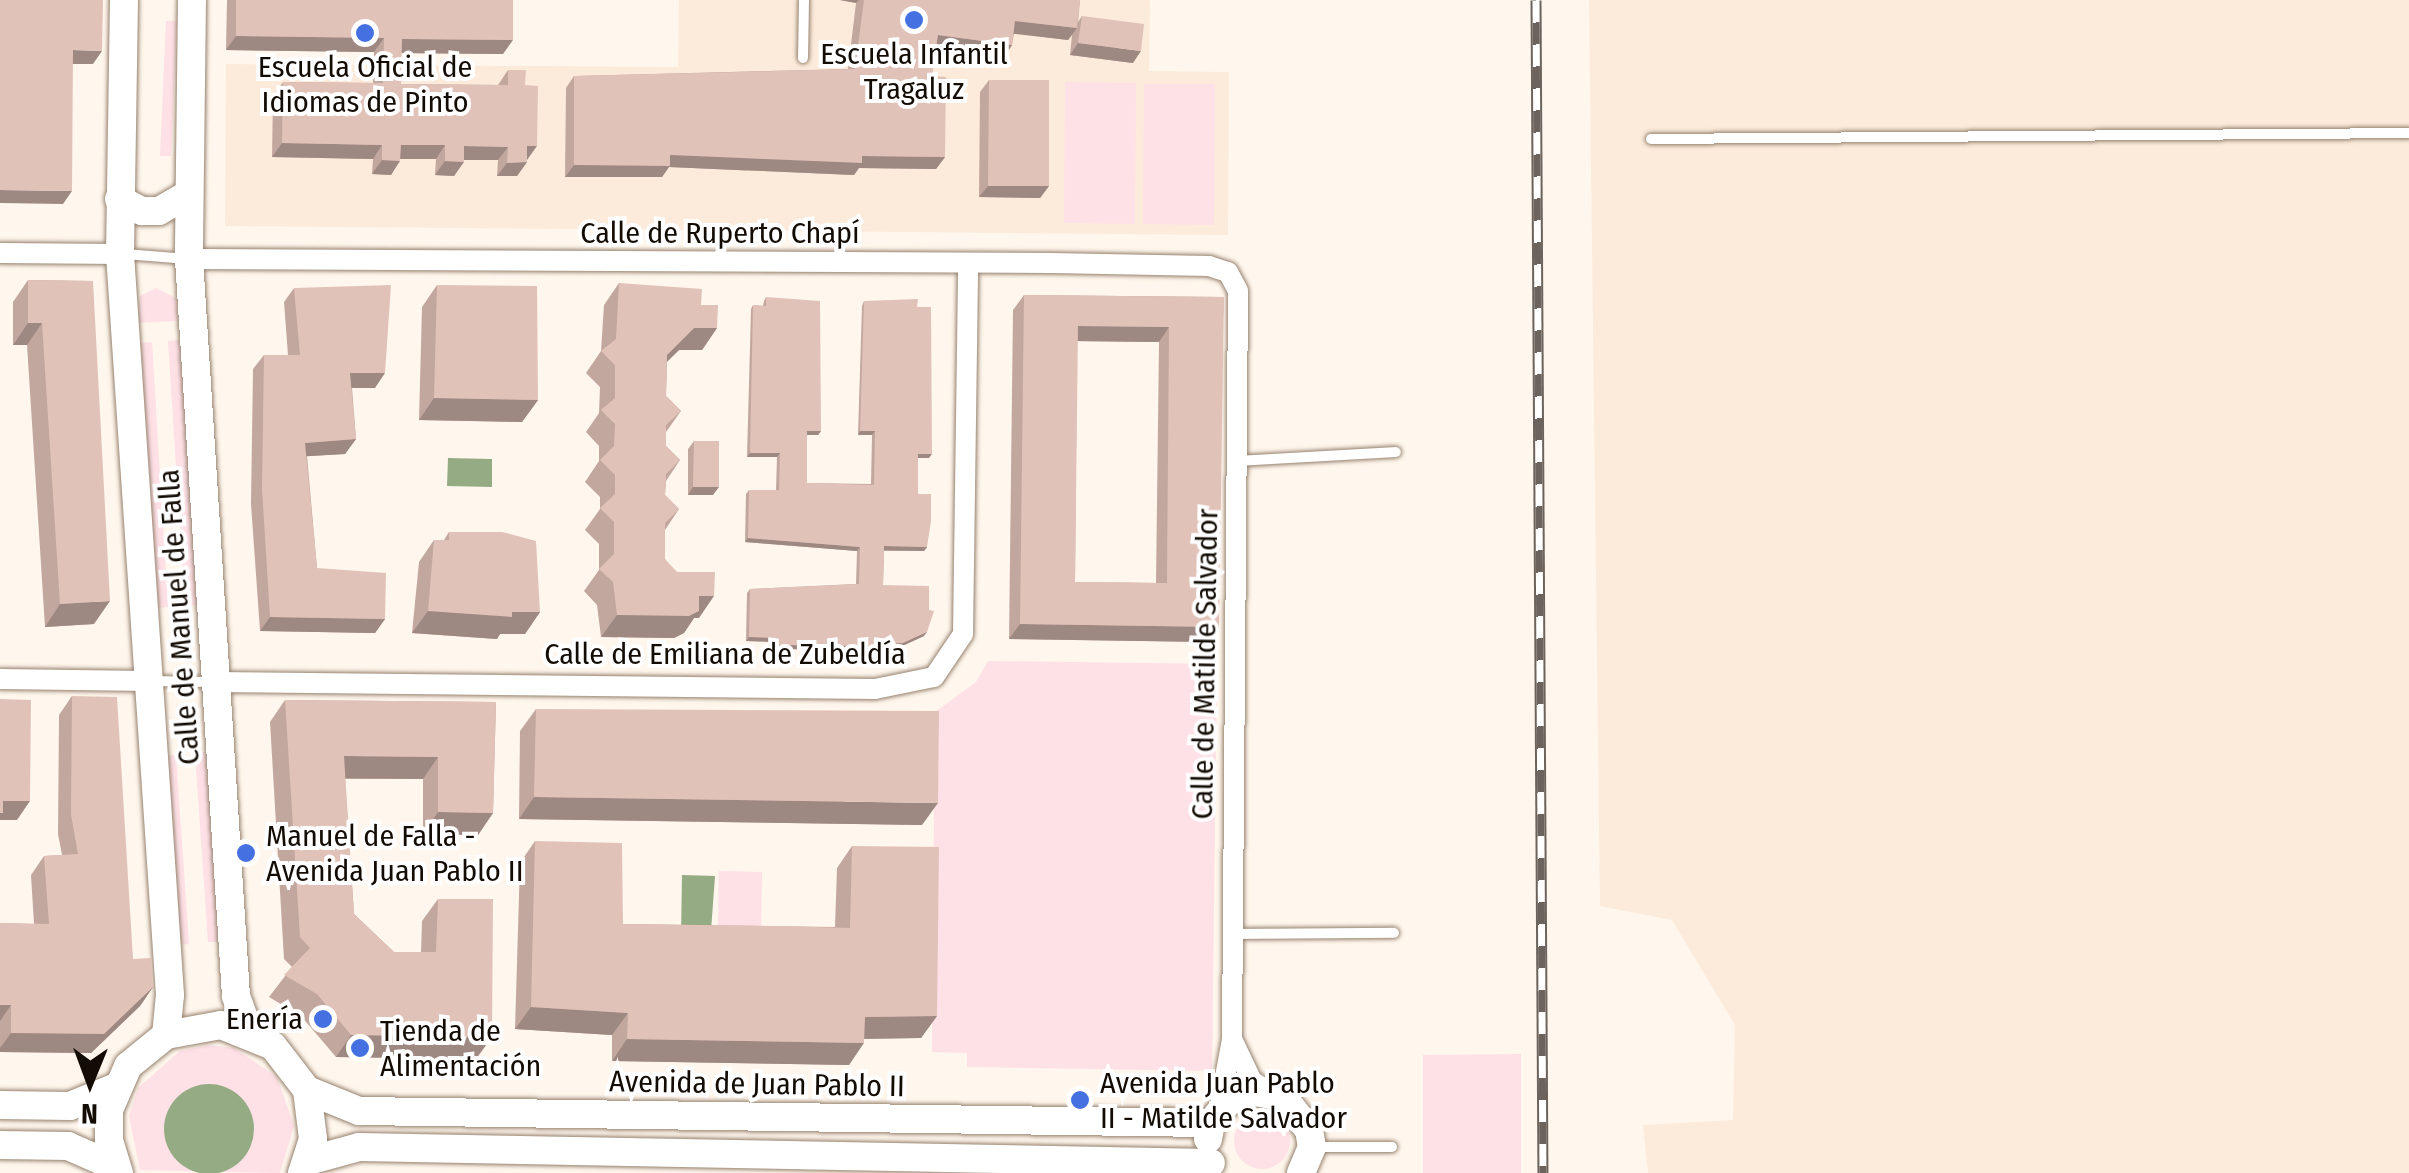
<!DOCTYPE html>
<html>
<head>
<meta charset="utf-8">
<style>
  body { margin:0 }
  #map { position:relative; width:2409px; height:1173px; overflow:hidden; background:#fff6ed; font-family:"Fira Sans Condensed",sans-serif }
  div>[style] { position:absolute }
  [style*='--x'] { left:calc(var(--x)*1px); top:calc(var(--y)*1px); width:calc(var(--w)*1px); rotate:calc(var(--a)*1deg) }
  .built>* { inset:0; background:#fcebdb }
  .green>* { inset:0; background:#fee0e7 }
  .round { border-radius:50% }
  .water>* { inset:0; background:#95ab84 }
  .roads { filter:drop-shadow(0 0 2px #96826e) drop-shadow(0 0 2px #96826e) }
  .lane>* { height:10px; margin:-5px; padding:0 5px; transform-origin:5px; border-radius:5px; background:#fff }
  .street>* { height:20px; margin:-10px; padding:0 10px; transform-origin:10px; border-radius:10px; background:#fff }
  .secondary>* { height:28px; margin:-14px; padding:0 14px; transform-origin:14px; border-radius:14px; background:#fff }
  .rail>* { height:11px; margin-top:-5.5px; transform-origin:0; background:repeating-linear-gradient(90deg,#fff 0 22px,#6c645c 0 44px); box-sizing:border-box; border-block:2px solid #6c645c }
  .wall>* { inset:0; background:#c2a79f }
  .shaded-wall>* { inset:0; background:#9e8882 }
  .building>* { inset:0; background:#e1c2b9 }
  .dots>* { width:28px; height:28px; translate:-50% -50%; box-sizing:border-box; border:5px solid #fff; border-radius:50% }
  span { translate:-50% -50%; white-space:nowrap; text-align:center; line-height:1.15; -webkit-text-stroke:8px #fff; paint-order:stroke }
  .poi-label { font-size:30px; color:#130c05 }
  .left { translate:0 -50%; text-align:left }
  .right { translate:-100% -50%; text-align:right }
  .street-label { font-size:30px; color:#130c05 }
  .north { position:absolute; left:40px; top:1033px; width:100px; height:100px; -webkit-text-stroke:8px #fff; paint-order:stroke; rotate:181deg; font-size:28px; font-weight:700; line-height:40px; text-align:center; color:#130c05 }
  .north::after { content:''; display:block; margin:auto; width:35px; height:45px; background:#130c05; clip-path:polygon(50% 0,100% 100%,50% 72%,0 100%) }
</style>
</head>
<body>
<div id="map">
  <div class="built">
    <div style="clip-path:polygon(679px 0,1150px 0,1149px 71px,1229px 72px,1228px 235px,225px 226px,226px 64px,678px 67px)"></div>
    <div style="clip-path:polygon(1589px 0,2409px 0,2409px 1173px,1648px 1173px,1643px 1125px,1733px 1120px,1735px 1025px,1672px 920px,1600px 906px)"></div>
  </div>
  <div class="green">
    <div style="clip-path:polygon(166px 21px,177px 21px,171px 156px,160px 156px)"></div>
    <div style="clip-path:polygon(1065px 82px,1136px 83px,1135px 224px,1064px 223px)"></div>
    <div style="clip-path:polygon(1144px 84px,1215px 84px,1214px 225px,1143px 224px)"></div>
    <div style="clip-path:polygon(156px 288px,176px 298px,178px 321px,137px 323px,140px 296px)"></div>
    <div style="clip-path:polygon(181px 340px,197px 605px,185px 606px,168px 341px)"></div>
    <div style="clip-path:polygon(152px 342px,168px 607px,156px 608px,139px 343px)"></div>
    <div style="clip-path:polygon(988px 661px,1217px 664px,1212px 1071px,967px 1067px,967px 1053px,932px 1052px,935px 712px,976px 682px)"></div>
    <div style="clip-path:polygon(206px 752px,219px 942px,208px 942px,195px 753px)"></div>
    <div style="clip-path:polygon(176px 755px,189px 944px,178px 945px,165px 756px)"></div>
    <div style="clip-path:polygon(719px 871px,762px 872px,761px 949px,718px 929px)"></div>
    <div style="clip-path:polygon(208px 1045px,234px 1048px,277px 1077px,294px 1126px,280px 1173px,140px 1170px,129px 1116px,138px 1088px,180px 1051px)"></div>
    <div style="clip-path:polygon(1521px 1054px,1521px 1173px,1423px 1173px,1423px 1055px)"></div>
    <div class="round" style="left:1234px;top:1113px;width:56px;height:56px"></div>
  </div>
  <div class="water">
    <div style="clip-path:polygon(448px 458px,492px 459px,492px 487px,447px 486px)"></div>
    <div style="clip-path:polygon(682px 875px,715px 876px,711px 931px,681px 936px)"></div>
    <div class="round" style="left:164px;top:1084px;width:90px;height:90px"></div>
  </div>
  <div class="roads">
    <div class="lane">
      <div style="--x:803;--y:58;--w:58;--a:-89"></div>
      <div style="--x:1651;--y:139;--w:758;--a:-0.45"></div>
      <div style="--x:125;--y:254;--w:63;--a:4.5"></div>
      <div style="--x:1237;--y:461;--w:159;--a:-3.2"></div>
      <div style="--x:149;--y:681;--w:63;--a:0.9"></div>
      <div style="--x:1233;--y:934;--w:161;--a:-0.4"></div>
      <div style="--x:1313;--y:1147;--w:79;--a:0"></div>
    </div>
    <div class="street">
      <div style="--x:0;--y:253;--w:120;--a:0.5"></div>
      <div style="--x:189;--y:259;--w:862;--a:0.27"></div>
      <div style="--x:1051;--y:263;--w:158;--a:1.1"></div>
      <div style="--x:1209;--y:266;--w:20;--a:18"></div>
      <div style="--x:1228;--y:272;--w:21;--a:62"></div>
      <div style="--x:1238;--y:291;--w:748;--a:90.46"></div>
      <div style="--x:1232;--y:1039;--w:72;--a:100.4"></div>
      <div style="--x:0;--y:679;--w:148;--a:0.8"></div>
      <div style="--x:215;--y:682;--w:660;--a:0.61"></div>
      <div style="--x:875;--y:689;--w:60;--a:-11.5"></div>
      <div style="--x:934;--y:677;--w:52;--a:-56"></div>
      <div style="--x:963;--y:634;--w:368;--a:-89.2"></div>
      <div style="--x:1233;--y:1041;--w:44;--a:64.6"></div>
      <div style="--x:1252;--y:1081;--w:20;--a:33"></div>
    </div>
    <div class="secondary">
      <div style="--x:124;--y:0;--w:254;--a:90.9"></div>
      <div style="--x:120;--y:254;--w:743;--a:86.14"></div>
      <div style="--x:170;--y:995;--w:40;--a:95.7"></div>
      <div style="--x:192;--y:0;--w:259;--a:90.7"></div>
      <div style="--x:189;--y:259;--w:738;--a:86.35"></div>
      <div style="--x:236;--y:996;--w:38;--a:70"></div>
      <div style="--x:119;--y:199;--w:26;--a:28"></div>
      <div style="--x:142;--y:211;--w:17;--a:0"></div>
      <div style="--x:159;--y:211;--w:30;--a:-30"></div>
      <div style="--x:307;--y:1090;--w:56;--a:22"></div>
      <div style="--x:359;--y:1111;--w:852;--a:0.81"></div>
      <div style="--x:0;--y:1105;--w:70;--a:0.8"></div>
      <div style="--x:70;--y:1106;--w:50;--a:-22.4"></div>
      <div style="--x:1208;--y:1139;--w:16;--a:-79"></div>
      <div style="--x:1211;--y:1123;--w:28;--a:-51"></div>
      <div style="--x:1229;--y:1101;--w:28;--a:-19"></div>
      <div style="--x:1255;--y:1092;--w:28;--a:10"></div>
      <div style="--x:1283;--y:1097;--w:42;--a:51.8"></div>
      <div style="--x:1309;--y:1130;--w:17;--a:80"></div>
      <div style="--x:1312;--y:1147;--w:28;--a:113"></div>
      <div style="--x:0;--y:1145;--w:68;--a:0.8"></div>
      <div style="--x:68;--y:1146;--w:52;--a:23.6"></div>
      <div style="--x:308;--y:1161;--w:53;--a:-15.4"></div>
      <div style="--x:359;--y:1147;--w:852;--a:1.08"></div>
      <div style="--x:119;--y:1173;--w:34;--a:-107"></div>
      <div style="--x:109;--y:1140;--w:30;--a:-90"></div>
      <div style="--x:109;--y:1110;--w:48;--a:-66.6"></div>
      <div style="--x:128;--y:1066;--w:49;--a:-39.2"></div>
      <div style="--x:166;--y:1035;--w:56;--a:-10.3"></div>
      <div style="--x:221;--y:1025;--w:56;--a:22"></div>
      <div style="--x:273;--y:1046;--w:56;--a:52.3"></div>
      <div style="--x:307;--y:1090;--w:49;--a:83"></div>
      <div style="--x:313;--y:1139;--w:36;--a:108"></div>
    </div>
  </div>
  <div class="rail">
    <div style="--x:1536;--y:0;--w:1173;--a:89.66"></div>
  </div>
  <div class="wall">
    <div style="clip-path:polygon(227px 0,513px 0,503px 54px,401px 53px,401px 84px,498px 85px,508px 70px,527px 162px,517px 176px,497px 176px,498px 160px,464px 160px,454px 176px,435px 175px,436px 159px,400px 159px,391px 175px,372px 174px,373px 159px,272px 157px,273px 96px,283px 82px,373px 83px,374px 52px,226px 50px)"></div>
    <div style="clip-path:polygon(840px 0,1080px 0,1078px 22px,1082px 16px,1133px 63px,1070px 55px,1072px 35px,1068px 40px,1014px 33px,1012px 45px,1004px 57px,936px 48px,932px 76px,945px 157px,936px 169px,859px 168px,854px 175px,669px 167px,662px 177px,565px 177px,566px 88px,574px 76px,848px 69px,856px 3px)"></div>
    <div style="clip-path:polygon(989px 80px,1049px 186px,1040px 198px,979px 197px,980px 92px)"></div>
    <div style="clip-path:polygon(28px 280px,93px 281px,94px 624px,45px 627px,27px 345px,13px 345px,13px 302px)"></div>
    <div style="clip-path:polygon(619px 283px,701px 305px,717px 328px,702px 350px,679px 350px,667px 362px,666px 396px,681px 411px,666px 432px,666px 446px,680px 460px,666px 481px,665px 495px,679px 509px,665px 530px,665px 559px,699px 618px,694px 618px,684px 633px,674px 638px,601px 637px,597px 605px,584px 591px,599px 570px,599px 544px,585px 530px,600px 509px,600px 497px,585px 482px,599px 461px,599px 446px,586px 432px,599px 413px,600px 387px,586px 373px,601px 351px,604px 305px)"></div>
    <div style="clip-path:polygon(437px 285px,538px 400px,522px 422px,419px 420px,422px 307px)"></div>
    <div style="clip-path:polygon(294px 288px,375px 388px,352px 388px,356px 439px,345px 454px,307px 456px,317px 568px,385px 619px,375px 633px,260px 631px,251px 504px,253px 369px,264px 355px,288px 355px,284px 302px)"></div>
    <div style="clip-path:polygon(evenodd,1024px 295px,1224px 297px,1208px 642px,1009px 639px,1013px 310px,1024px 295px,1077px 341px,1159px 342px,1156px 583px,1075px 582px,1077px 341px)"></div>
    <div style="clip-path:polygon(766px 297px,821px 431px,818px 435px,807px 435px,807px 483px,871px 484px,872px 435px,858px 435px,862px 306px,864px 301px,929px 458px,918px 458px,918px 494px,927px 547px,924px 551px,884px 551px,883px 585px,924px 636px,900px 647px,858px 650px,776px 649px,776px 642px,746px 641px,747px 593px,750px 589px,856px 584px,857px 551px,745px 542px,746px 494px,749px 490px,776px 490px,777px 457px,747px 457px,751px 309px,753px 305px,763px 306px,764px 301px)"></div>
    <div style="clip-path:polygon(694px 441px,713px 495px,688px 495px,688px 449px)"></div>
    <div style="clip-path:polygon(449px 532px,540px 612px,525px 634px,500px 634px,497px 639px,412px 633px,419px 562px,434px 540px,444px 540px)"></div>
    <div style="clip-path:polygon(72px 696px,133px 959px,153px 987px,140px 1006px,91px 1053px,0 1052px,0 923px,34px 924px,31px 875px,44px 856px,62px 855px,58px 834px,59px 715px)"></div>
    <div style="clip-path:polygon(285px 700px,496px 702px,493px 813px,478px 835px,423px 834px,423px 779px,345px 779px,354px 914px,394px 952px,421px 952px,422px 921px,438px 899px,476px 1059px,336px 1057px,301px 1016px,269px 997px,292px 967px,284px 959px,270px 722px)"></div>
    <div style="clip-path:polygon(536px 709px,922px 825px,519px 819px,520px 731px)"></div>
    <div style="clip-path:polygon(535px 841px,623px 924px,835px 927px,837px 868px,852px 846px,937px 1016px,921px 1038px,864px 1039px,849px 1065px,612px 1061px,612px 1035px,515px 1029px,520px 863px)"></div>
  </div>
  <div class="shaded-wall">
    <div style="clip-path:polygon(840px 0,859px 0,856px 3px)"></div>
    <div style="clip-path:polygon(1015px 21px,1077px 28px,1068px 40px,1007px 33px)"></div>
    <div style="clip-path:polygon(938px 35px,1012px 45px,1004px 57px,929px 47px)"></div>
    <div style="clip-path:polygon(236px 36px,384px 38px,374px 52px,226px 50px)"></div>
    <div style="clip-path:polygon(402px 39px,513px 40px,503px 54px,392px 53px)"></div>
    <div style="clip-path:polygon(1078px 43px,1141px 51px,1133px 63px,1070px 55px)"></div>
    <div style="clip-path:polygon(73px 50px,102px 51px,93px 64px,64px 64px)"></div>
    <div style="clip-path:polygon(282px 143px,382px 145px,373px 159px,272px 157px)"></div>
    <div style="clip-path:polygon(401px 145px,445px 145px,436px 159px,391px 159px)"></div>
    <div style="clip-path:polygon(464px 146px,508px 147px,498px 160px,454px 160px)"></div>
    <div style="clip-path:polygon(527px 146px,537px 146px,527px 160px)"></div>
    <div style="clip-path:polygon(670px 155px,862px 156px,945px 157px,936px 169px,859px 168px,854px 175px,669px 167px,662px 177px,565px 177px,574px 165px)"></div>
    <div style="clip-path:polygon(382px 160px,400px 161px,391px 175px,372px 174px)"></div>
    <div style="clip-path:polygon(445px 161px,464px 162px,454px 176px,435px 175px)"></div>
    <div style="clip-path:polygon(527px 162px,517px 176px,497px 176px,507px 163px)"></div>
    <div style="clip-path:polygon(988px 186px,1049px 186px,1040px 198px,979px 197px)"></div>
    <div style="clip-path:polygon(0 190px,72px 191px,63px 204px,0 203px)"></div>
    <div style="clip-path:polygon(28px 323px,42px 323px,27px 345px,13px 345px)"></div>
    <div style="clip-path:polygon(1078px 326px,1169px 327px,1159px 342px,1067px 341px)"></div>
    <div style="clip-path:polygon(694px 328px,717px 328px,702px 350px,679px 350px,651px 377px,667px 355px)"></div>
    <div style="clip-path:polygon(350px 373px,385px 373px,375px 388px,340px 388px)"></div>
    <div style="clip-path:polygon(434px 398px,538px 400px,522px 422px,419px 420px)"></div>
    <div style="clip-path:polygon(807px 431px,821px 431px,818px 435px,804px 435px)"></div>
    <div style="clip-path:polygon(860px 431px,875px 431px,872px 435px,858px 435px)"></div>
    <div style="clip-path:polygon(356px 439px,345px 454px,295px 457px,305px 443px)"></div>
    <div style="clip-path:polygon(750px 453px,780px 453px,777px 457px,747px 457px)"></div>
    <div style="clip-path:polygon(918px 454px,932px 454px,929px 458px,916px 458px)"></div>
    <div style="clip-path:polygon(693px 487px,719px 487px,713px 495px,688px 495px)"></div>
    <div style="clip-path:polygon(748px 538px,860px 547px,857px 551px,745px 542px)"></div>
    <div style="clip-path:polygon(884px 546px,927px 547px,924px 551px,881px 550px)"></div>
    <div style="clip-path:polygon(699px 596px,714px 596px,699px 618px,694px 618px,684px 633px,674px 638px,601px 637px,617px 615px)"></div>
    <div style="clip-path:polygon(110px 601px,94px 624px,45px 627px,60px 604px)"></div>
    <div style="clip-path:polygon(428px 611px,512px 612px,540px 612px,525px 634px,500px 634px,497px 639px,412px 633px)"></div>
    <div style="clip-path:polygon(270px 617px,385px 619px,375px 633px,260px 631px)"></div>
    <div style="clip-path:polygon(1020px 624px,1219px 627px,1208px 642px,1009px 639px)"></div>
    <div style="clip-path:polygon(927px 632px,924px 636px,900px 647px,858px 650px,776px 649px,779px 645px)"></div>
    <div style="clip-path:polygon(749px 637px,779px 638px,776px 642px,746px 641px)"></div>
    <div style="clip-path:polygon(344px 756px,438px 757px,423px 779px,329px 778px)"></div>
    <div style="clip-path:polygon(534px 797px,938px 803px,922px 825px,519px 819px)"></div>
    <div style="clip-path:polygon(3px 801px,30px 801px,17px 820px,0 820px,0 805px)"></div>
    <div style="clip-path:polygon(438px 812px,493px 813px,478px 835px,423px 834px)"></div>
    <div style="clip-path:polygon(153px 987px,140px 1006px,91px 1053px,0 1052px,0 1048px,11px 1033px)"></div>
    <div style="clip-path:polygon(0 1005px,11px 1005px,0 1021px)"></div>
    <div style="clip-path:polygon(531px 1007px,628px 1013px,612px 1035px,515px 1029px)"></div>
    <div style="clip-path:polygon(937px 1016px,921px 1038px,849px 1039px,865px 1017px)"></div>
    <div style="clip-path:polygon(351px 1035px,492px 1037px,476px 1059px,336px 1057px)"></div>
    <div style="clip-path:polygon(627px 1039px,864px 1043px,849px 1065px,612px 1061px)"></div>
  </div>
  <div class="building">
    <div style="clip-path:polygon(0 0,103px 0,102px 51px,73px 50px,72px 191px,0 190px)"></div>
    <div style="clip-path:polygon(236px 0,513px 0,513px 40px,402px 39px,401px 84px,508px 85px,508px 70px,526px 70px,525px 85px,538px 86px,537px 146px,527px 146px,527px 162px,507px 163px,508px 147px,464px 146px,464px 162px,445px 161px,445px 145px,401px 145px,400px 161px,382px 160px,382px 145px,282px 143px,283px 82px,383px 83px,384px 38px,236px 36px)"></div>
    <div style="clip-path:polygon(864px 0,1080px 0,1077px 28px,1015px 21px,1012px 45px,938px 35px,932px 76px,946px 77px,945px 157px,862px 156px,862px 163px,670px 155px,670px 166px,574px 165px,574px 76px,855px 69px)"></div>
    <div style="clip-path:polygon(1082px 16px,1144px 24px,1141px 51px,1078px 43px)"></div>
    <div style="clip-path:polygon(989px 80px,1049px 80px,1049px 186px,988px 186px)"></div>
    <div style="clip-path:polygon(28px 280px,93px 281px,110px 601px,60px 604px,42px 323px,28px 323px)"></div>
    <div style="clip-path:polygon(619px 283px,702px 289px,701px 305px,718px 305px,717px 328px,694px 328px,667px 355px,666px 396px,681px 411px,666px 425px,666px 446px,680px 460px,666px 474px,665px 495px,679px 509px,665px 523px,665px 559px,677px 572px,715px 572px,714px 596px,699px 596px,699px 611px,689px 616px,617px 615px,613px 582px,599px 569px,614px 554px,614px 522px,600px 508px,615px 494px,615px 475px,600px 460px,614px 446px,615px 424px,601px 410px,615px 398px,615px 365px,601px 351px,616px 339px)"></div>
    <div style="clip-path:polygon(391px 285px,385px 373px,350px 373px,356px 439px,305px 443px,317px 568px,386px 573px,385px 619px,270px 617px,262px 489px,264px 355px,300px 355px,294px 288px)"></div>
    <div style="clip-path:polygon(437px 285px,537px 286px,538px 400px,434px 398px)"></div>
    <div style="clip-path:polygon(evenodd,1024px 295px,1224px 297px,1219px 627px,1020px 624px,1024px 295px,1078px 326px,1169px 327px,1167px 583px,1075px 582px,1078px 326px)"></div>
    <div style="clip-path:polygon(766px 297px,820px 301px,821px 431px,807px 431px,807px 483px,874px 485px,875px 431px,860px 431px,864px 301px,918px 299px,917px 307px,931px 307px,932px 454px,918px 454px,918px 494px,931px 494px,931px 521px,927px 547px,884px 546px,883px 585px,929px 586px,929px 610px,934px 611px,927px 632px,903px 643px,861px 646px,779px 645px,779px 638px,749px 637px,750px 589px,859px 584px,860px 547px,748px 538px,749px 490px,779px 490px,780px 453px,750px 453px,753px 305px,766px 306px)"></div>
    <div style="clip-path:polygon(694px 441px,719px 441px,719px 487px,693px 487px)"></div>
    <div style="clip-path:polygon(449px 532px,502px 532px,536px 541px,540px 612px,512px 612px,512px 617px,428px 611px,434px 540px,449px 540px)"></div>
    <div style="clip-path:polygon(72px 696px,117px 697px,133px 959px,151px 958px,153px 987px,104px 1034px,11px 1033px,11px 1005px,0 1005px,0 923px,49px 924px,44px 856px,78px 854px,71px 815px)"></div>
    <div style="clip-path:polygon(0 699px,31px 700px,30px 801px,3px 801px,3px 813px,0 813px)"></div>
    <div style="clip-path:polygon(285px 700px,496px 702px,493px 813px,438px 812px,438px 757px,344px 756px,354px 914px,394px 952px,436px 952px,438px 899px,493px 899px,492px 1037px,351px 1035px,317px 994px,284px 975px,310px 948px,300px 937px)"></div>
    <div style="clip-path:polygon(536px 709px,939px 711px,938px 803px,534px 797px)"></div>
    <div style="clip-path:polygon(535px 841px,622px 843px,623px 924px,776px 926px,850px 928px,852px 846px,939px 847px,937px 1016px,865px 1017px,864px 1043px,627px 1039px,628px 1013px,531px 1007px)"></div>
  </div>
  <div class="dots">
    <div style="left:914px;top:20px;background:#4570e2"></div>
    <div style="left:365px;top:33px;background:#4570e2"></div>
    <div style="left:246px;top:853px;background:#4570e2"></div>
    <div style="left:323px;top:1019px;background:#4570e2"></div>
    <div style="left:360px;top:1048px;background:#4570e2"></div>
    <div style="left:1080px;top:1100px;background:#4570e2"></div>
  </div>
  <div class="poi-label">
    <span style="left:914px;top:71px">Escuela Infantil<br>Tragaluz</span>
    <span style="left:365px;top:84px">Escuela Oficial de<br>Idiomas de Pinto</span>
    <span class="left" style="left:266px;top:853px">Manuel de Falla -<br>Avenida Juan Pablo II</span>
    <span class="right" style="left:303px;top:1019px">Enería</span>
    <span class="left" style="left:380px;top:1048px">Tienda de<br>Alimentación</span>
    <span class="left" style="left:1100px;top:1100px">Avenida Juan Pablo<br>II - Matilde Salvador</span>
  </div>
  <div class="street-label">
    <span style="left:720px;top:233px">Calle de Ruperto Chapí</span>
    <span style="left:179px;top:617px;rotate:-94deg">Calle de Manuel de Falla</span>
    <span style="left:725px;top:654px">Calle de Emiliana de Zubeldía</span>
    <span style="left:1205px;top:664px;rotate:-89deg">Calle de Matilde Salvador</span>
    <span style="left:757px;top:1084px;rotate:1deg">Avenida de Juan Pablo II</span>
  </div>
  <div class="north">N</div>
</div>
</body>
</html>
